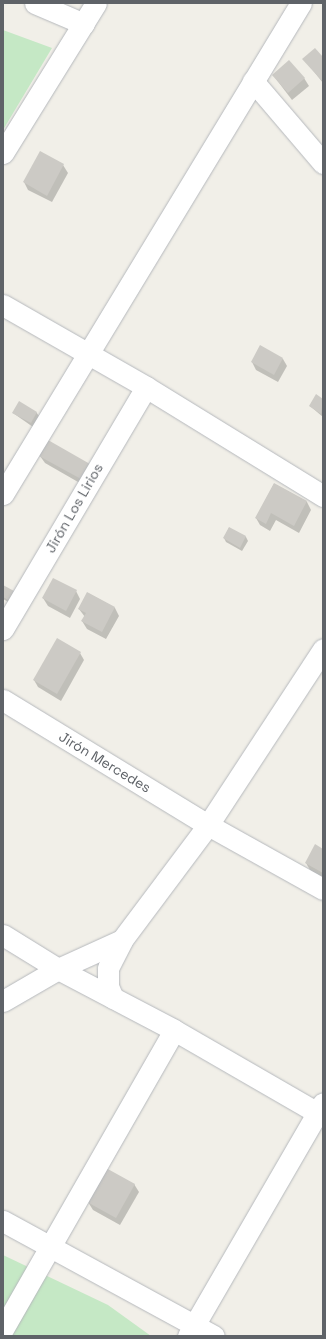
<!DOCTYPE html>
<html>
<head>
<meta charset="utf-8">
<style>
  body { margin:0 }
  #map { position:relative; width:326px; height:1339px; overflow:hidden; background:#f1efe8; font-family:"Space Grotesk",sans-serif }
  div>[style] { position:absolute }
  [style*='--x'] { left:calc(var(--x)*1px); top:calc(var(--y)*1px); width:calc(var(--w)*1px); rotate:calc(var(--a)*1deg) }
  .green>* { inset:0; background:#c5e8c5 }
  .shadow>* { inset:0; background:#0003 }
  .building>* { inset:0; background:#cccac5 }
  .roads { filter:drop-shadow(0 0 1px #b5b8bc) drop-shadow(0 0 1px #b5b8bc) }
  .street>* { height:21px; margin:-10.5px; padding:0 10.5px; transform-origin:10.5px; border-radius:10.5px; background:#fff }
  span { translate:-50% -50%; white-space:nowrap; text-align:center; line-height:1.15; -webkit-text-stroke:3px #fff; paint-order:stroke }
  .street-label { font-size:14px; color:#5f6368 }
  .frame { position:absolute; inset:0; border:4px solid #5f6368; pointer-events:none }
</style>
</head>
<body>
<div id="map">
  <div class="green">
    <div style="clip-path:polygon(3px 30px,52px 48px,3px 130px)"></div>
    <div style="clip-path:polygon(3px 1255px,108px 1305px,151px 1336px,3px 1336px)"></div>
  </div>
  <div class="shadow">
    <div style="clip-path:polygon(323px 58px,323px 83px,304px 59px)"></div>
    <div style="clip-path:polygon(273px 75px,304px 78px,309px 86px,292px 100px)"></div>
    <div style="clip-path:polygon(63px 165px,68px 173px,52px 202px,28px 190px,24px 182px)"></div>
    <div style="clip-path:polygon(283px 359px,287px 366px,278px 382px,256px 370px,252px 362px)"></div>
    <div style="clip-path:polygon(317px 396px,323px 400px,323px 417px,310px 406px)"></div>
    <div style="clip-path:polygon(36px 412px,39px 416px,33px 427px,13px 413px)"></div>
    <div style="clip-path:polygon(40px 456px,89px 465px,85px 486px,45px 463px)"></div>
    <div style="clip-path:polygon(274px 484px,307px 502px,311px 510px,299px 533px,276px 520px,270px 531px,260px 525px,256px 518px)"></div>
    <div style="clip-path:polygon(229px 528px,246px 537px,248px 541px,242px 551px,226px 542px,224px 538px)"></div>
    <div style="clip-path:polygon(3px 587px,12px 604px,3px 599px)"></div>
    <div style="clip-path:polygon(76px 591px,80px 599px,70px 618px,48px 606px,43px 598px)"></div>
    <div style="clip-path:polygon(88px 593px,115px 608px,119px 616px,106px 639px,87px 629px,82px 621px,85px 617px,79px 609px)"></div>
    <div style="clip-path:polygon(80px 653px,84px 660px,61px 701px,38px 687px,34px 680px)"></div>
    <div style="clip-path:polygon(323px 850px,323px 878px,310px 870px,306px 863px)"></div>
    <div style="clip-path:polygon(134px 1184px,139px 1192px,120px 1225px,93px 1210px,88px 1202px)"></div>
  </div>
  <div class="building">
    <div style="clip-path:polygon(315px 48px,323px 57px,323px 82px,302px 59px)"></div>
    <div style="clip-path:polygon(289px 60px,305px 78px,288px 93px,272px 75px)"></div>
    <div style="clip-path:polygon(40px 151px,64px 164px,47px 196px,23px 182px)"></div>
    <div style="clip-path:polygon(260px 345px,283px 358px,274px 375px,251px 362px)"></div>
    <div style="clip-path:polygon(316px 394px,323px 399px,321px 414px,309px 406px)"></div>
    <div style="clip-path:polygon(19px 401px,37px 412px,31px 423px,12px 413px)"></div>
    <div style="clip-path:polygon(48px 440px,90px 464px,81px 479px,39px 456px)"></div>
    <div style="clip-path:polygon(274px 483px,307px 501px,294px 526px,271px 513px,266px 524px,255px 518px)"></div>
    <div style="clip-path:polygon(229px 527px,246px 536px,240px 548px,223px 538px)"></div>
    <div style="clip-path:polygon(53px 578px,77px 590px,66px 611px,42px 598px)"></div>
    <div style="clip-path:polygon(3px 585px,14px 591px,10px 601px,3px 597px)"></div>
    <div style="clip-path:polygon(87px 592px,115px 607px,102px 632px,81px 621px,86px 613px,78px 609px)"></div>
    <div style="clip-path:polygon(57px 638px,81px 652px,57px 694px,33px 680px)"></div>
    <div style="clip-path:polygon(315px 844px,323px 849px,323px 873px,305px 863px)"></div>
    <div style="clip-path:polygon(106px 1168px,135px 1184px,116px 1218px,87px 1202px)"></div>
  </div>
  <div class="roads">
    <div class="street">
      <div style="--x:35;--y:3;--w:53;--a:23.2"></div>
      <div style="--x:253;--y:81;--w:108;--a:49.5"></div>
      <div style="--x:3;--y:153;--w:176;--a:-58.2"></div>
      <div style="--x:3;--y:305;--w:165;--a:29.8"></div>
      <div style="--x:146;--y:387;--w:208;--a:31.6"></div>
      <div style="--x:3;--y:494;--w:574;--a:-58.75"></div>
      <div style="--x:3;--y:629;--w:281;--a:-59.4"></div>
      <div style="--x:3;--y:700;--w:240;--a:31.4"></div>
      <div style="--x:208;--y:825;--w:132;--a:29.1"></div>
      <div style="--x:3;--y:935;--w:65;--a:31.7"></div>
      <div style="--x:58;--y:969;--w:131;--a:27.7"></div>
      <div style="--x:174;--y:1030;--w:172;--a:30"></div>
      <div style="--x:113;--y:998;--w:13;--a:-113"></div>
      <div style="--x:108;--y:986;--w:18;--a:-90"></div>
      <div style="--x:108;--y:968;--w:31;--a:-63"></div>
      <div style="--x:3;--y:1001;--w:64;--a:-30.2"></div>
      <div style="--x:58;--y:969;--w:70;--a:-24.4"></div>
      <div style="--x:122;--y:940;--w:144;--a:-53.2"></div>
      <div style="--x:208;--y:825;--w:210;--a:-56.8"></div>
      <div style="--x:3;--y:1221;--w:240;--a:28.6"></div>
      <div style="--x:3;--y:1329;--w:344;--a:-60.2"></div>
      <div style="--x:188;--y:1336;--w:269;--a:-59.9"></div>
    </div>
  </div>
  <div class="street-label">
    <span style="left:74px;top:508px;rotate:-60deg">Jirón Los Lirios</span>
    <span style="left:105px;top:762px;rotate:31deg">Jirón Mercedes</span>
  </div>
  <div class="frame"></div>
</div>
</body>
</html>
